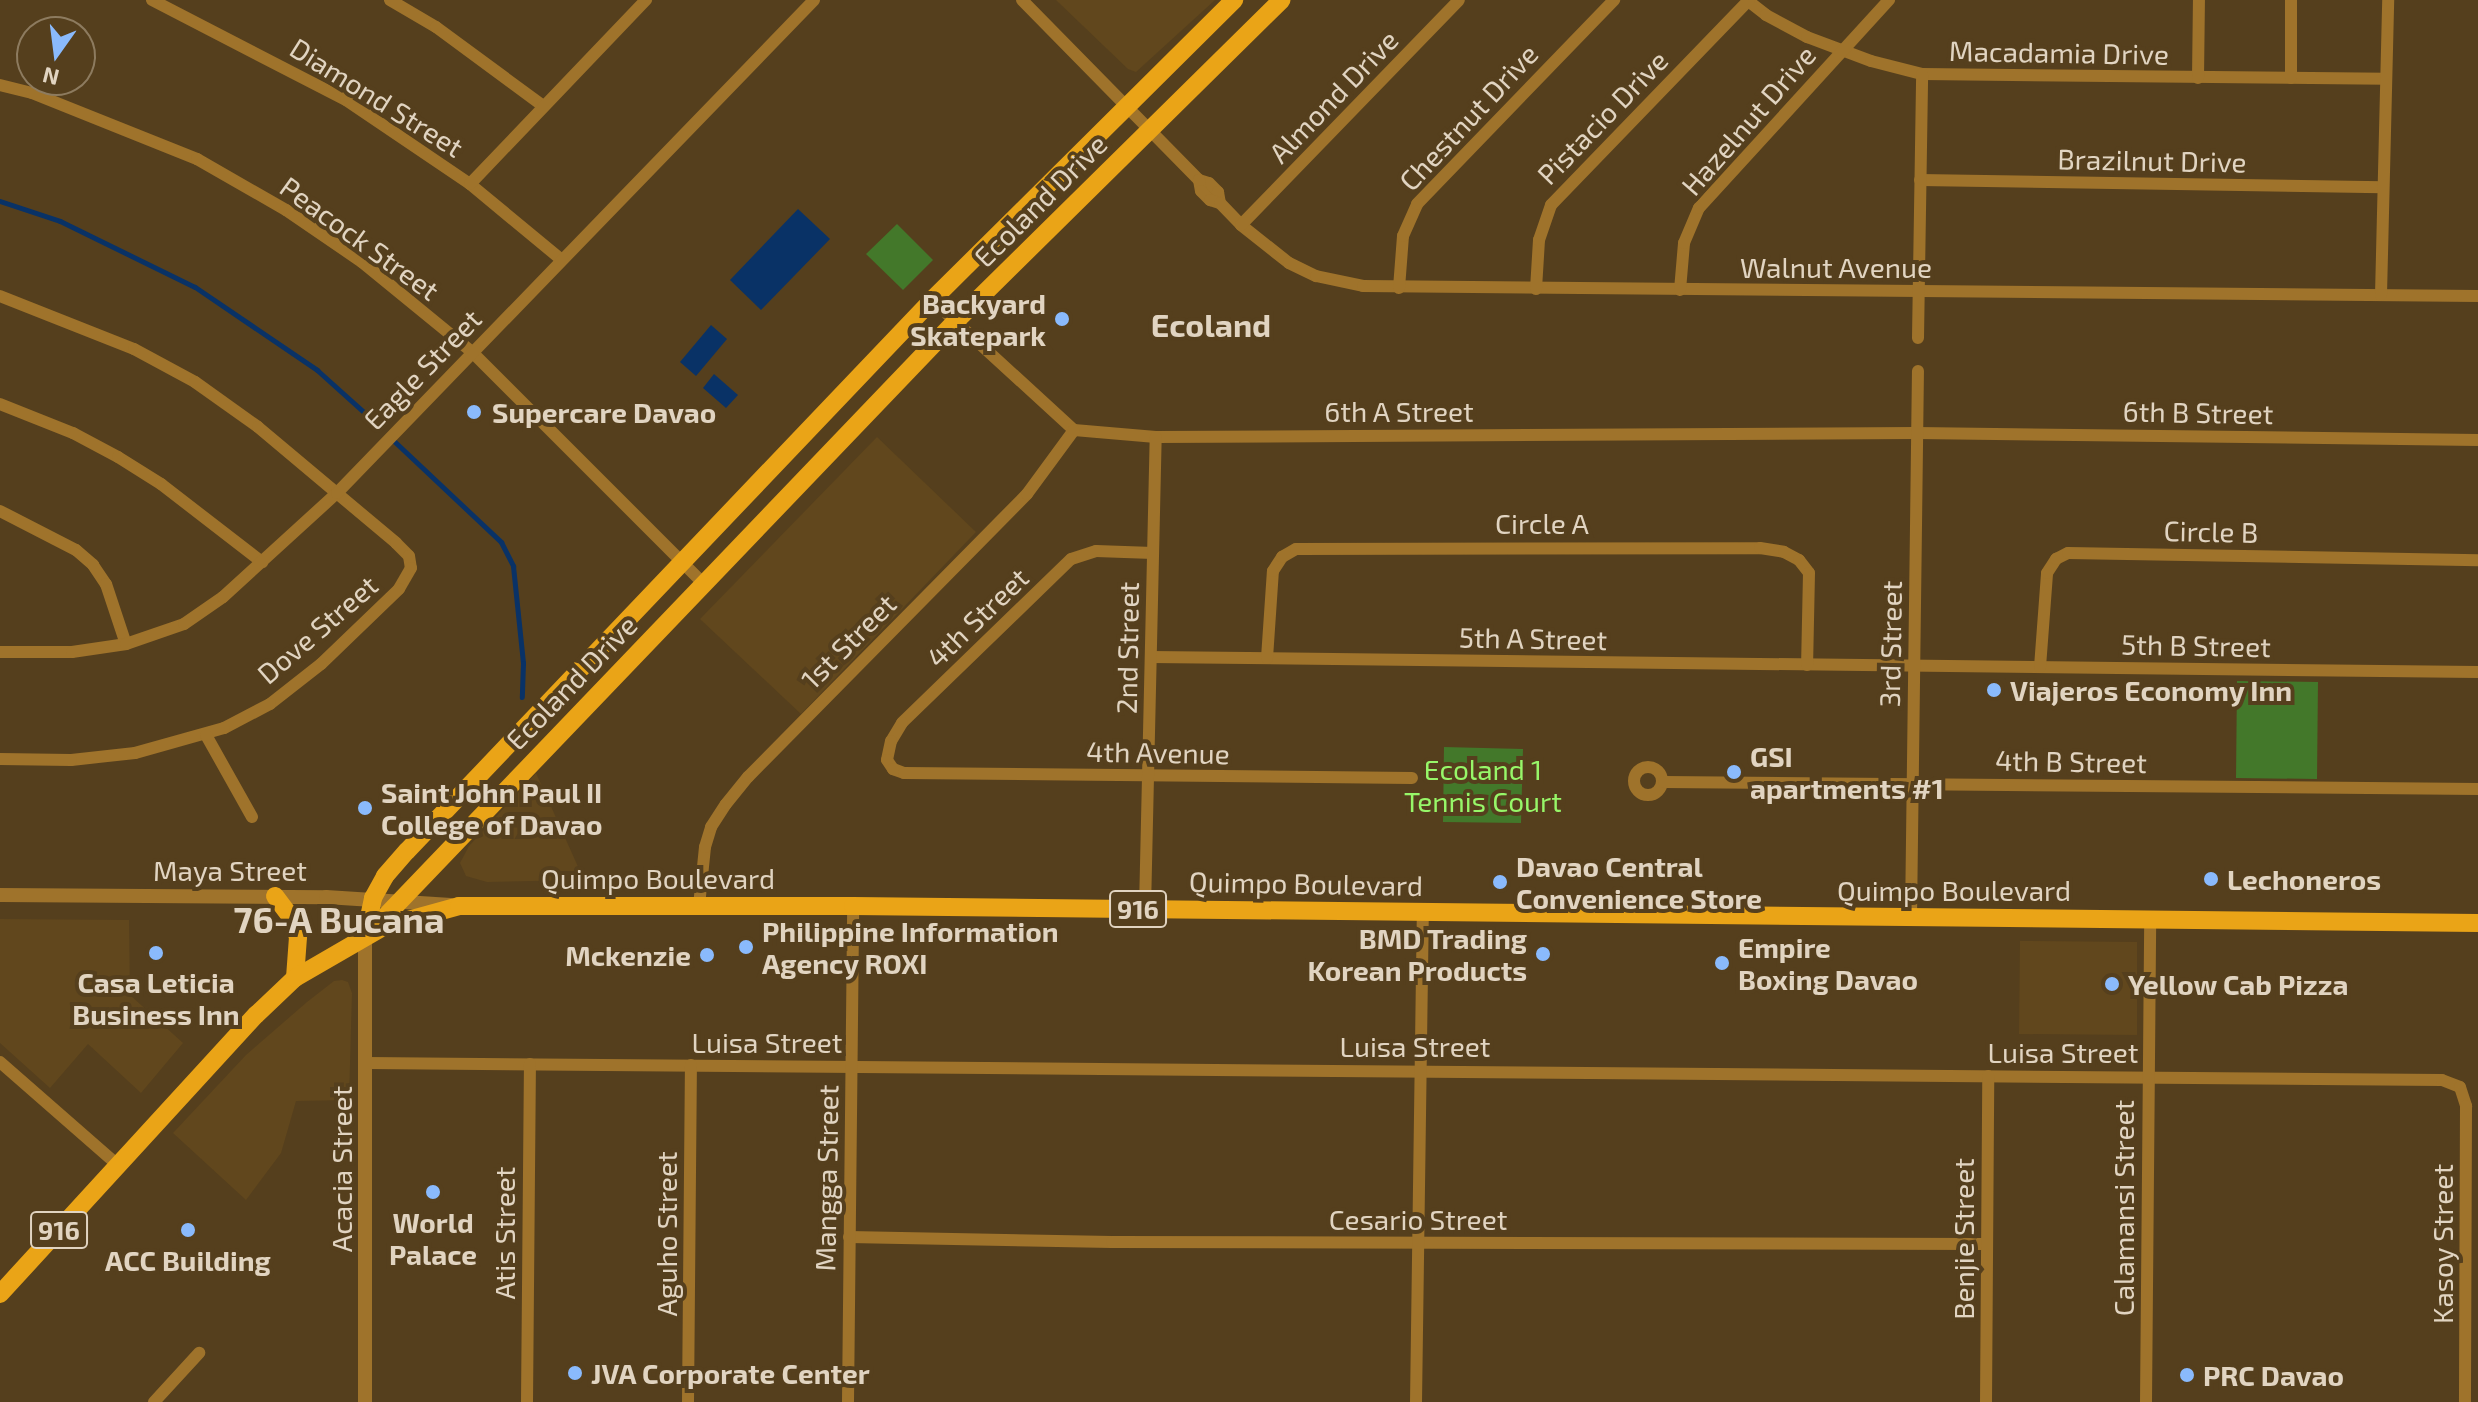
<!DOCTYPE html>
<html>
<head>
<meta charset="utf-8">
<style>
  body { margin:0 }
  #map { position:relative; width:2478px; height:1402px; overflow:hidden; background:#553f1d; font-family:"Exo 2",sans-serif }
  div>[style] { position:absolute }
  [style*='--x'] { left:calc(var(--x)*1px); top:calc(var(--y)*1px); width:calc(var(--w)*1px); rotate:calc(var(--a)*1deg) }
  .built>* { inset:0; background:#61471d }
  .green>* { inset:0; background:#43782a }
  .water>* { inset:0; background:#093266 }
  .stream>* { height:5px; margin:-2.5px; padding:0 2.5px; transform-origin:2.5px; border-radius:2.5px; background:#093266 }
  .minor>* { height:12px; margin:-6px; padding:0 6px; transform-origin:6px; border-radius:6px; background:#9f732b }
  .minor>.ring { margin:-6px; padding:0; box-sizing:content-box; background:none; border:12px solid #9f732b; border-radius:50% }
  .tertiary>* { height:14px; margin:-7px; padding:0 7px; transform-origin:7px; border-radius:7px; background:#9f732b }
  .primary>* { height:18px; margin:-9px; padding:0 9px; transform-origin:9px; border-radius:9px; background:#eaa417 }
  .dots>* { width:22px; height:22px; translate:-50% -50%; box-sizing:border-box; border:4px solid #553f1d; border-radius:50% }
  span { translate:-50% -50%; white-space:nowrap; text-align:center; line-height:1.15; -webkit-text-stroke:8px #553f1d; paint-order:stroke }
  .shield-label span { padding:2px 6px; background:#553f1d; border:2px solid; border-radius:6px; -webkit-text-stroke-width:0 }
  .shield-label { font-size:26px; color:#e1d4c1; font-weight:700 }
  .street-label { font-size:28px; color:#e1d4c1 }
  .poi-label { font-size:28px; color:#e1d4c1; font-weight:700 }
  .right { translate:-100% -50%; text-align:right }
  .left { translate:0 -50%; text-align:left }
  .park-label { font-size:28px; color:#97f769 }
  .quarter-label { font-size:32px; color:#e1d4c1; font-weight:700 }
  .district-label { font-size:36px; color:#e1d4c1; font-weight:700 }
  .north { position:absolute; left:16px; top:16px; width:80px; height:80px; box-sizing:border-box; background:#553f1d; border:2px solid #8d7b5f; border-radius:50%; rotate:194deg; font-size:22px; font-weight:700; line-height:32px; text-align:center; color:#e1d4c1 }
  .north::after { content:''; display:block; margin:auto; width:28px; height:36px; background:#8abafc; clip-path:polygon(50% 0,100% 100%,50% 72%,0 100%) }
</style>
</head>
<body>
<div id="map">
  <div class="built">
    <div style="clip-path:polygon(1056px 0,1215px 0,1136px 72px,1128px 69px)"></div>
    <div style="clip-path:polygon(877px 437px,976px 532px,801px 714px,700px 619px)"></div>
    <div style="clip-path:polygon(536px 773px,584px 880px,487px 882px,466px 876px,460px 863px,469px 846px)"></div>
    <div style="clip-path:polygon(0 919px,129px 920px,130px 995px,183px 1043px,141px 1093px,88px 1044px,50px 1088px,0 1043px)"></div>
    <div style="clip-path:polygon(2020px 941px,2137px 942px,2137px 1035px,2019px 1034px)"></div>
    <div style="clip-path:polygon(342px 980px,348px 982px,352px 993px,349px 1100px,296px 1101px,281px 1153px,246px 1200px,173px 1133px,246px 1055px,307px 1002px,334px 981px)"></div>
  </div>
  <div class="green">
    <div style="clip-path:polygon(897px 224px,933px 260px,903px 290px,866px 254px)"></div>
    <div style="clip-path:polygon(2237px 681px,2318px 682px,2317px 779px,2236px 778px)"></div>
    <div style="clip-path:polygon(1444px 747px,1523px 749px,1521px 823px,1443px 822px)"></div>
  </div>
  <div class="water">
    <div style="clip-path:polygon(798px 209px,830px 239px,761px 310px,730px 280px)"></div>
    <div style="clip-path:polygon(711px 325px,727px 339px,696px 376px,680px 362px)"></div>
    <div style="clip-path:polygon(714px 374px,738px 395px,726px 408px,703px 388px)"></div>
  </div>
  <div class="stream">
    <div style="--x:0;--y:201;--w:63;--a:18.4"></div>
    <div style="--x:60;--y:221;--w:150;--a:26.1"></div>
    <div style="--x:195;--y:287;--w:148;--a:34.2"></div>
    <div style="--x:317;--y:370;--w:81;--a:42"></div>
    <div style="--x:395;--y:442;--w:146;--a:43.3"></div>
    <div style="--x:501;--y:542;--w:27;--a:63"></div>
    <div style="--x:513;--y:566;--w:98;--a:84.1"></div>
    <div style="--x:523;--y:663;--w:34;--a:92"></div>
  </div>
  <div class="minor">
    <div style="--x:152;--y:0;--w:218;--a:27.3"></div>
    <div style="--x:346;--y:100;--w:150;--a:34.1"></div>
    <div style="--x:470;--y:184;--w:119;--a:39.6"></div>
    <div style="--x:390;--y:0;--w:53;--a:30.4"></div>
    <div style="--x:436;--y:27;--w:133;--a:36.4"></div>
    <div style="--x:1022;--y:0;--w:252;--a:45.5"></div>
    <div style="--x:1199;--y:180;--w:10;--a:17"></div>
    <div style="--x:1209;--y:183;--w:13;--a:45"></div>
    <div style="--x:1218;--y:192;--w:11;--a:80"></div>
    <div style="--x:1747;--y:0;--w:24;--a:38"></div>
    <div style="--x:1766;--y:15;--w:47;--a:28.2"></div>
    <div style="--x:1807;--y:37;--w:68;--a:20.6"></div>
    <div style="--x:1871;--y:61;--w:53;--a:14.3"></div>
    <div style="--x:1922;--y:74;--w:464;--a:0.6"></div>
    <div style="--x:2198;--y:78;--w:78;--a:-89.3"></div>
    <div style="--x:2291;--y:78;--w:78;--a:-90"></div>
    <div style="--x:0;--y:85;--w:33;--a:14"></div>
    <div style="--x:32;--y:93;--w:178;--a:21.8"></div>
    <div style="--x:197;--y:159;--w:103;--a:29.8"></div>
    <div style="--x:286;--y:210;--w:92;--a:34.4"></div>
    <div style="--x:362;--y:262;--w:142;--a:39.3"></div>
    <div style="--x:472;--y:352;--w:328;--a:45"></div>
    <div style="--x:1199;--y:180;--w:11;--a:80"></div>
    <div style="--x:1201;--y:191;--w:13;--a:45"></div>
    <div style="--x:1210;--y:200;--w:10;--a:17"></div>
    <div style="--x:1220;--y:203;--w:30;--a:46"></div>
    <div style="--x:1241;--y:225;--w:61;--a:38.4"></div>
    <div style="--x:1289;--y:263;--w:30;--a:26"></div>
    <div style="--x:1316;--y:276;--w:48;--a:12"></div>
    <div style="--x:1363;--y:286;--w:1115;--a:0.51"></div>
    <div style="--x:1920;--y:180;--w:463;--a:0.9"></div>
    <div style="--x:470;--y:184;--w:255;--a:-46.3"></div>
    <div style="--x:1241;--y:225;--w:313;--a:-45.9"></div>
    <div style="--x:1399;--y:288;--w:52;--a:-85.6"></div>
    <div style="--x:1403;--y:236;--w:35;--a:-66"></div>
    <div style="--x:1417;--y:204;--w:284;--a:-46"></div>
    <div style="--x:1536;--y:289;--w:49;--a:-86.5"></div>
    <div style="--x:1539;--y:240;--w:37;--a:-71"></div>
    <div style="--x:1551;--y:205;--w:285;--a:-46"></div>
    <div style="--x:1680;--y:290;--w:47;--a:-85.1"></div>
    <div style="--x:1684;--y:243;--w:38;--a:-67"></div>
    <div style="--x:1699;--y:208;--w:282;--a:-47.6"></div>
    <div style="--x:2381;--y:295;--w:295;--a:-88.6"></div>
    <div style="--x:0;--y:296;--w:144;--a:21.6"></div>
    <div style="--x:134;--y:349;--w:69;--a:28.4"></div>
    <div style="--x:195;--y:382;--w:77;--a:35.5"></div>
    <div style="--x:258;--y:427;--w:180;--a:40"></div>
    <div style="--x:396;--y:543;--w:18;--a:45"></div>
    <div style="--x:409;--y:556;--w:12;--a:81"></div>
    <div style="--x:411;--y:568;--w:24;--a:120"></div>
    <div style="--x:399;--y:589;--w:108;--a:136.1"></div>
    <div style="--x:321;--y:664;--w:65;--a:141.9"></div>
    <div style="--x:270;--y:704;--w:52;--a:152.4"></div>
    <div style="--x:224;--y:728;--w:92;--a:164.3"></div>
    <div style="--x:135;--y:753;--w:64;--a:173.8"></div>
    <div style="--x:71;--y:760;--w:71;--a:-179.2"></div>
    <div style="--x:932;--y:300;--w:193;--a:42.5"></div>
    <div style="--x:1074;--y:430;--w:82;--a:4.9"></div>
    <div style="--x:1156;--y:437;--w:761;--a:-0.3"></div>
    <div style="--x:1917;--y:433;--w:561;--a:0.71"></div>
    <div style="--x:1918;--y:338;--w:264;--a:-89.1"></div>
    <div style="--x:0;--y:404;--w:79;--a:21.7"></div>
    <div style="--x:73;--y:433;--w:51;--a:28.1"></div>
    <div style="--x:118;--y:457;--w:51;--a:32.1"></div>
    <div style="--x:161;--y:484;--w:128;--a:37.7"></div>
    <div style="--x:0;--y:511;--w:85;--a:27.2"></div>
    <div style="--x:76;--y:550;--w:23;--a:41"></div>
    <div style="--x:93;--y:565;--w:23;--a:56"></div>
    <div style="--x:106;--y:584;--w:63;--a:71.6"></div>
    <div style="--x:1153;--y:553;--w:57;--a:-178"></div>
    <div style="--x:1096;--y:551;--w:26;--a:162"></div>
    <div style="--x:1071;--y:559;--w:235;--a:135.9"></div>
    <div style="--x:902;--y:723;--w:21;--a:121"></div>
    <div style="--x:891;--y:741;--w:19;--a:102"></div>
    <div style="--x:887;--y:760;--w:11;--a:56"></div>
    <div style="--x:893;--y:769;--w:12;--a:20"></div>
    <div style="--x:904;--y:773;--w:508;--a:0.56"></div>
    <div style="--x:0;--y:652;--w:72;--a:0"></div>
    <div style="--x:72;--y:652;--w:55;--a:-8.4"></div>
    <div style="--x:126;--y:644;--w:61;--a:-19"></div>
    <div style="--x:184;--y:624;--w:47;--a:-34.7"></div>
    <div style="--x:223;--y:597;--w:154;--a:-42.4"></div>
    <div style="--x:337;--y:493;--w:686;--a:-45.94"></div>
    <div style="--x:1151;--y:657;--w:1327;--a:0.65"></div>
    <div style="--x:1267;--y:658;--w:87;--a:-86.1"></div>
    <div style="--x:1273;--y:571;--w:17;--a:-57"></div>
    <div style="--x:1282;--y:557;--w:16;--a:-30"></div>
    <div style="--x:1296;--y:549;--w:464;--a:-0.1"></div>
    <div style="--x:1760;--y:548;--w:24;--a:9"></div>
    <div style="--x:1784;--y:552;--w:17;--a:28"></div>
    <div style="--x:1799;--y:560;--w:16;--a:52"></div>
    <div style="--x:1809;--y:573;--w:92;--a:91.2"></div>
    <div style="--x:2040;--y:667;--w:94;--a:-85.7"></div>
    <div style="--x:2047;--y:573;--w:17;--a:-57"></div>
    <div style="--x:2056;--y:559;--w:13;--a:-27"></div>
    <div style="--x:2068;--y:553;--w:410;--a:1"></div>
    <div style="--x:206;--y:735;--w:94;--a:60.7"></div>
    <div class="ring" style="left:1634px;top:767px;width:16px;height:16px"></div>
    <div style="--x:1664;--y:782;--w:814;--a:0.49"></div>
    <div style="--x:699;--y:906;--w:59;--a:-84.2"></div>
    <div style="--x:705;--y:847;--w:21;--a:-73"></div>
    <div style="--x:711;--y:827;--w:27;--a:-57"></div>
    <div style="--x:726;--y:804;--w:35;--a:-51"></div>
    <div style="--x:748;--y:777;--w:397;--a:-45.4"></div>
    <div style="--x:1027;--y:494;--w:79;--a:-53.7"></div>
    <div style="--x:1145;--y:909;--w:472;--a:-88.7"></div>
    <div style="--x:1911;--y:918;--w:547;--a:-89.27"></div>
    <div style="--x:0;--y:1062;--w:158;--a:41.2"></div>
    <div style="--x:367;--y:1063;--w:2075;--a:0.47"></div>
    <div style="--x:2442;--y:1080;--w:19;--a:21"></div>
    <div style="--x:2460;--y:1087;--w:20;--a:72"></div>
    <div style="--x:2466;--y:1106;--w:296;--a:90.2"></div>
    <div style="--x:849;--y:1237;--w:263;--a:1.1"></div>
    <div style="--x:1112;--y:1242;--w:874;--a:0.13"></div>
    <div style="--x:154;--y:1402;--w:67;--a:-47.4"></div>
    <div style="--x:527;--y:1402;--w:338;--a:-89.5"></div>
    <div style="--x:688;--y:1402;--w:337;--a:-89.5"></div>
    <div style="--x:848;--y:1402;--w:496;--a:-89.4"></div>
    <div style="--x:1416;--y:1402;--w:490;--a:-89.2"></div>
    <div style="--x:1986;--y:1402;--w:326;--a:-89.6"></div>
    <div style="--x:2146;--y:1402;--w:483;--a:-89.5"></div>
  </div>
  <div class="tertiary">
    <div style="--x:0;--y:895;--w:326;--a:0.4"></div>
    <div style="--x:326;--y:897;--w:125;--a:3.7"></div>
    <div style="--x:365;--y:936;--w:466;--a:90"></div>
  </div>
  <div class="primary">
    <div style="--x:275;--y:896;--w:25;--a:53"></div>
    <div style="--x:290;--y:916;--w:22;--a:69"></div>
    <div style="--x:298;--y:937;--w:41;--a:94.2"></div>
    <div style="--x:378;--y:924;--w:832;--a:-46.22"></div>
    <div style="--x:954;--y:323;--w:460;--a:-44.6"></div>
    <div style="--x:365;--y:936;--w:39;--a:-78"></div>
    <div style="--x:373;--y:898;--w:25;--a:-61"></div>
    <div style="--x:385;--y:876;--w:33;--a:-49"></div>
    <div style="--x:407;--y:851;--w:761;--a:-46.38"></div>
    <div style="--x:932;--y:300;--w:426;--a:-44.8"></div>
    <div style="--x:0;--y:1294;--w:379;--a:-47.5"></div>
    <div style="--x:256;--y:1015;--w:54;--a:-43.5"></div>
    <div style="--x:295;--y:978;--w:102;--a:-30.1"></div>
    <div style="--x:383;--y:927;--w:79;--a:-15.4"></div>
    <div style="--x:459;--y:906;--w:394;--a:0"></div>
    <div style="--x:853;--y:906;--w:1625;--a:0.6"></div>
  </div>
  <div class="dots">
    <div style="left:1062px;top:319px;background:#8abafc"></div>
    <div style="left:474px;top:412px;background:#8abafc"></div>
    <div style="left:1994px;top:690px;background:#8abafc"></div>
    <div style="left:1734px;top:772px;background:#8abafc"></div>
    <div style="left:365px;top:808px;background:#8abafc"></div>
    <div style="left:2211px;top:879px;background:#8abafc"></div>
    <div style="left:1500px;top:882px;background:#8abafc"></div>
    <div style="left:746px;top:947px;background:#8abafc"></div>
    <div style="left:156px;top:953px;background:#8abafc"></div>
    <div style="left:1543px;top:954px;background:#8abafc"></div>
    <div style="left:707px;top:955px;background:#8abafc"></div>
    <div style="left:1722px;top:963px;background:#8abafc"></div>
    <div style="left:2112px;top:984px;background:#8abafc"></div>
    <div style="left:433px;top:1192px;background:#8abafc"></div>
    <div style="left:188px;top:1230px;background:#8abafc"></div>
    <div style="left:575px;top:1373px;background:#8abafc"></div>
    <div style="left:2187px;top:1375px;background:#8abafc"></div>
  </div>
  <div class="shield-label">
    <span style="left:1138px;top:909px">916</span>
    <span style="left:59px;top:1230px">916</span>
  </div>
  <div class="street-label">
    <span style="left:2059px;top:52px;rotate:1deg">Macadamia Drive</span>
    <span style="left:1333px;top:96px;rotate:-46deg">Almond Drive</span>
    <span style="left:377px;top:97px;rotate:32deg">Diamond Street</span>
    <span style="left:1468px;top:117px;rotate:-47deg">Chestnut Drive</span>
    <span style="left:1602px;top:117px;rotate:-46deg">Pistacio Drive</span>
    <span style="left:1748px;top:120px;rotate:-49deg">Hazelnut Drive</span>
    <span style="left:2152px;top:160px;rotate:1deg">Brazilnut Drive</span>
    <span style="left:1040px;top:200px;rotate:-45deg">Ecoland Drive</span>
    <span style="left:360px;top:238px;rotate:36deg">Peacock Street</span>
    <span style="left:1836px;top:267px">Walnut Avenue</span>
    <span style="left:422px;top:369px;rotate:-46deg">Eagle Street</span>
    <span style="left:1399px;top:411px">6th A Street</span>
    <span style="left:2198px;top:412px;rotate:1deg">6th B Street</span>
    <span style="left:1542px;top:523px">Circle A</span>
    <span style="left:2211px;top:531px;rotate:1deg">Circle B</span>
    <span style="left:977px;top:617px;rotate:-44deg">4th Street</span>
    <span style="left:317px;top:629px;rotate:-41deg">Dove Street</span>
    <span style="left:1533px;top:638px;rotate:1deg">5th A Street</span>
    <span style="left:848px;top:641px;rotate:-45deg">1st Street</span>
    <span style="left:1890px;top:644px;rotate:-89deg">3rd Street</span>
    <span style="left:2196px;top:645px;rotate:1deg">5th B Street</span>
    <span style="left:1127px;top:648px;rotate:-89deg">2nd Street</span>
    <span style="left:571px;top:682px;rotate:-46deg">Ecoland Drive</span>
    <span style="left:1158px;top:752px;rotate:1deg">4th Avenue</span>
    <span style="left:2071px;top:761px;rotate:1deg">4th B Street</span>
    <span style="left:230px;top:870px">Maya Street</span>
    <span style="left:658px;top:878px">Quimpo Boulevard</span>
    <span style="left:1306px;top:883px;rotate:1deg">Quimpo Boulevard</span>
    <span style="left:1954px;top:890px">Quimpo Boulevard</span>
    <span style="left:767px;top:1042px">Luisa Street</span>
    <span style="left:1415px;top:1046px">Luisa Street</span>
    <span style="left:2063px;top:1052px">Luisa Street</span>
    <span style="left:341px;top:1169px;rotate:-90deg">Acacia Street</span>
    <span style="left:826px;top:1178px;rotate:-89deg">Mangga Street</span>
    <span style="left:2123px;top:1208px;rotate:-90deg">Calamansi Street</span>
    <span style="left:1418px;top:1219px">Cesario Street</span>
    <span style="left:504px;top:1233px;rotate:-90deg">Atis Street</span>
    <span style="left:666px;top:1234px;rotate:-90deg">Aguho Street</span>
    <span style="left:1963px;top:1239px;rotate:-90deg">Benjie Street</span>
    <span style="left:2442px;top:1244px;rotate:-90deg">Kasoy Street</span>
  </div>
  <div class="poi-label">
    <span class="right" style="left:1046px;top:319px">Backyard<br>Skatepark</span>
    <span class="left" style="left:492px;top:412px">Supercare Davao</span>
    <span class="left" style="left:2010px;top:690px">Viajeros Economy Inn</span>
    <span class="left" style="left:1750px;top:772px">GSI<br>apartments #1</span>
    <span class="left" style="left:381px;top:808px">Saint John Paul II<br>College of Davao</span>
    <span class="left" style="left:1516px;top:882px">Davao Central<br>Convenience Store</span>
    <span class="left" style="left:2227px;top:879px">Lechoneros</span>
    <span class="left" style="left:762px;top:947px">Philippine Information<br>Agency ROXI</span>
    <span class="right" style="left:1527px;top:954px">BMD Trading<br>Korean Products</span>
    <span class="left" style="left:1738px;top:963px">Empire<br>Boxing Davao</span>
    <span class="right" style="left:691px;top:955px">Mckenzie</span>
    <span style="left:156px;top:998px">Casa Leticia<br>Business Inn</span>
    <span class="left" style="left:2128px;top:984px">Yellow Cab Pizza</span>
    <span style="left:433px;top:1238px">World<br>Palace</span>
    <span style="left:188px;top:1260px">ACC Building</span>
    <span class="left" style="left:591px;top:1373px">JVA Corporate Center</span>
    <span class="left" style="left:2203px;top:1375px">PRC Davao</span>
  </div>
  <div class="park-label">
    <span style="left:1483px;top:785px">Ecoland 1<br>Tennis Court</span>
  </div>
  <div class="quarter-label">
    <span style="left:1211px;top:324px">Ecoland</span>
  </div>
  <div class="district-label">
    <span style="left:339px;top:919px">76-A Bucana</span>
  </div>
  <div class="north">N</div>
</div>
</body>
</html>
